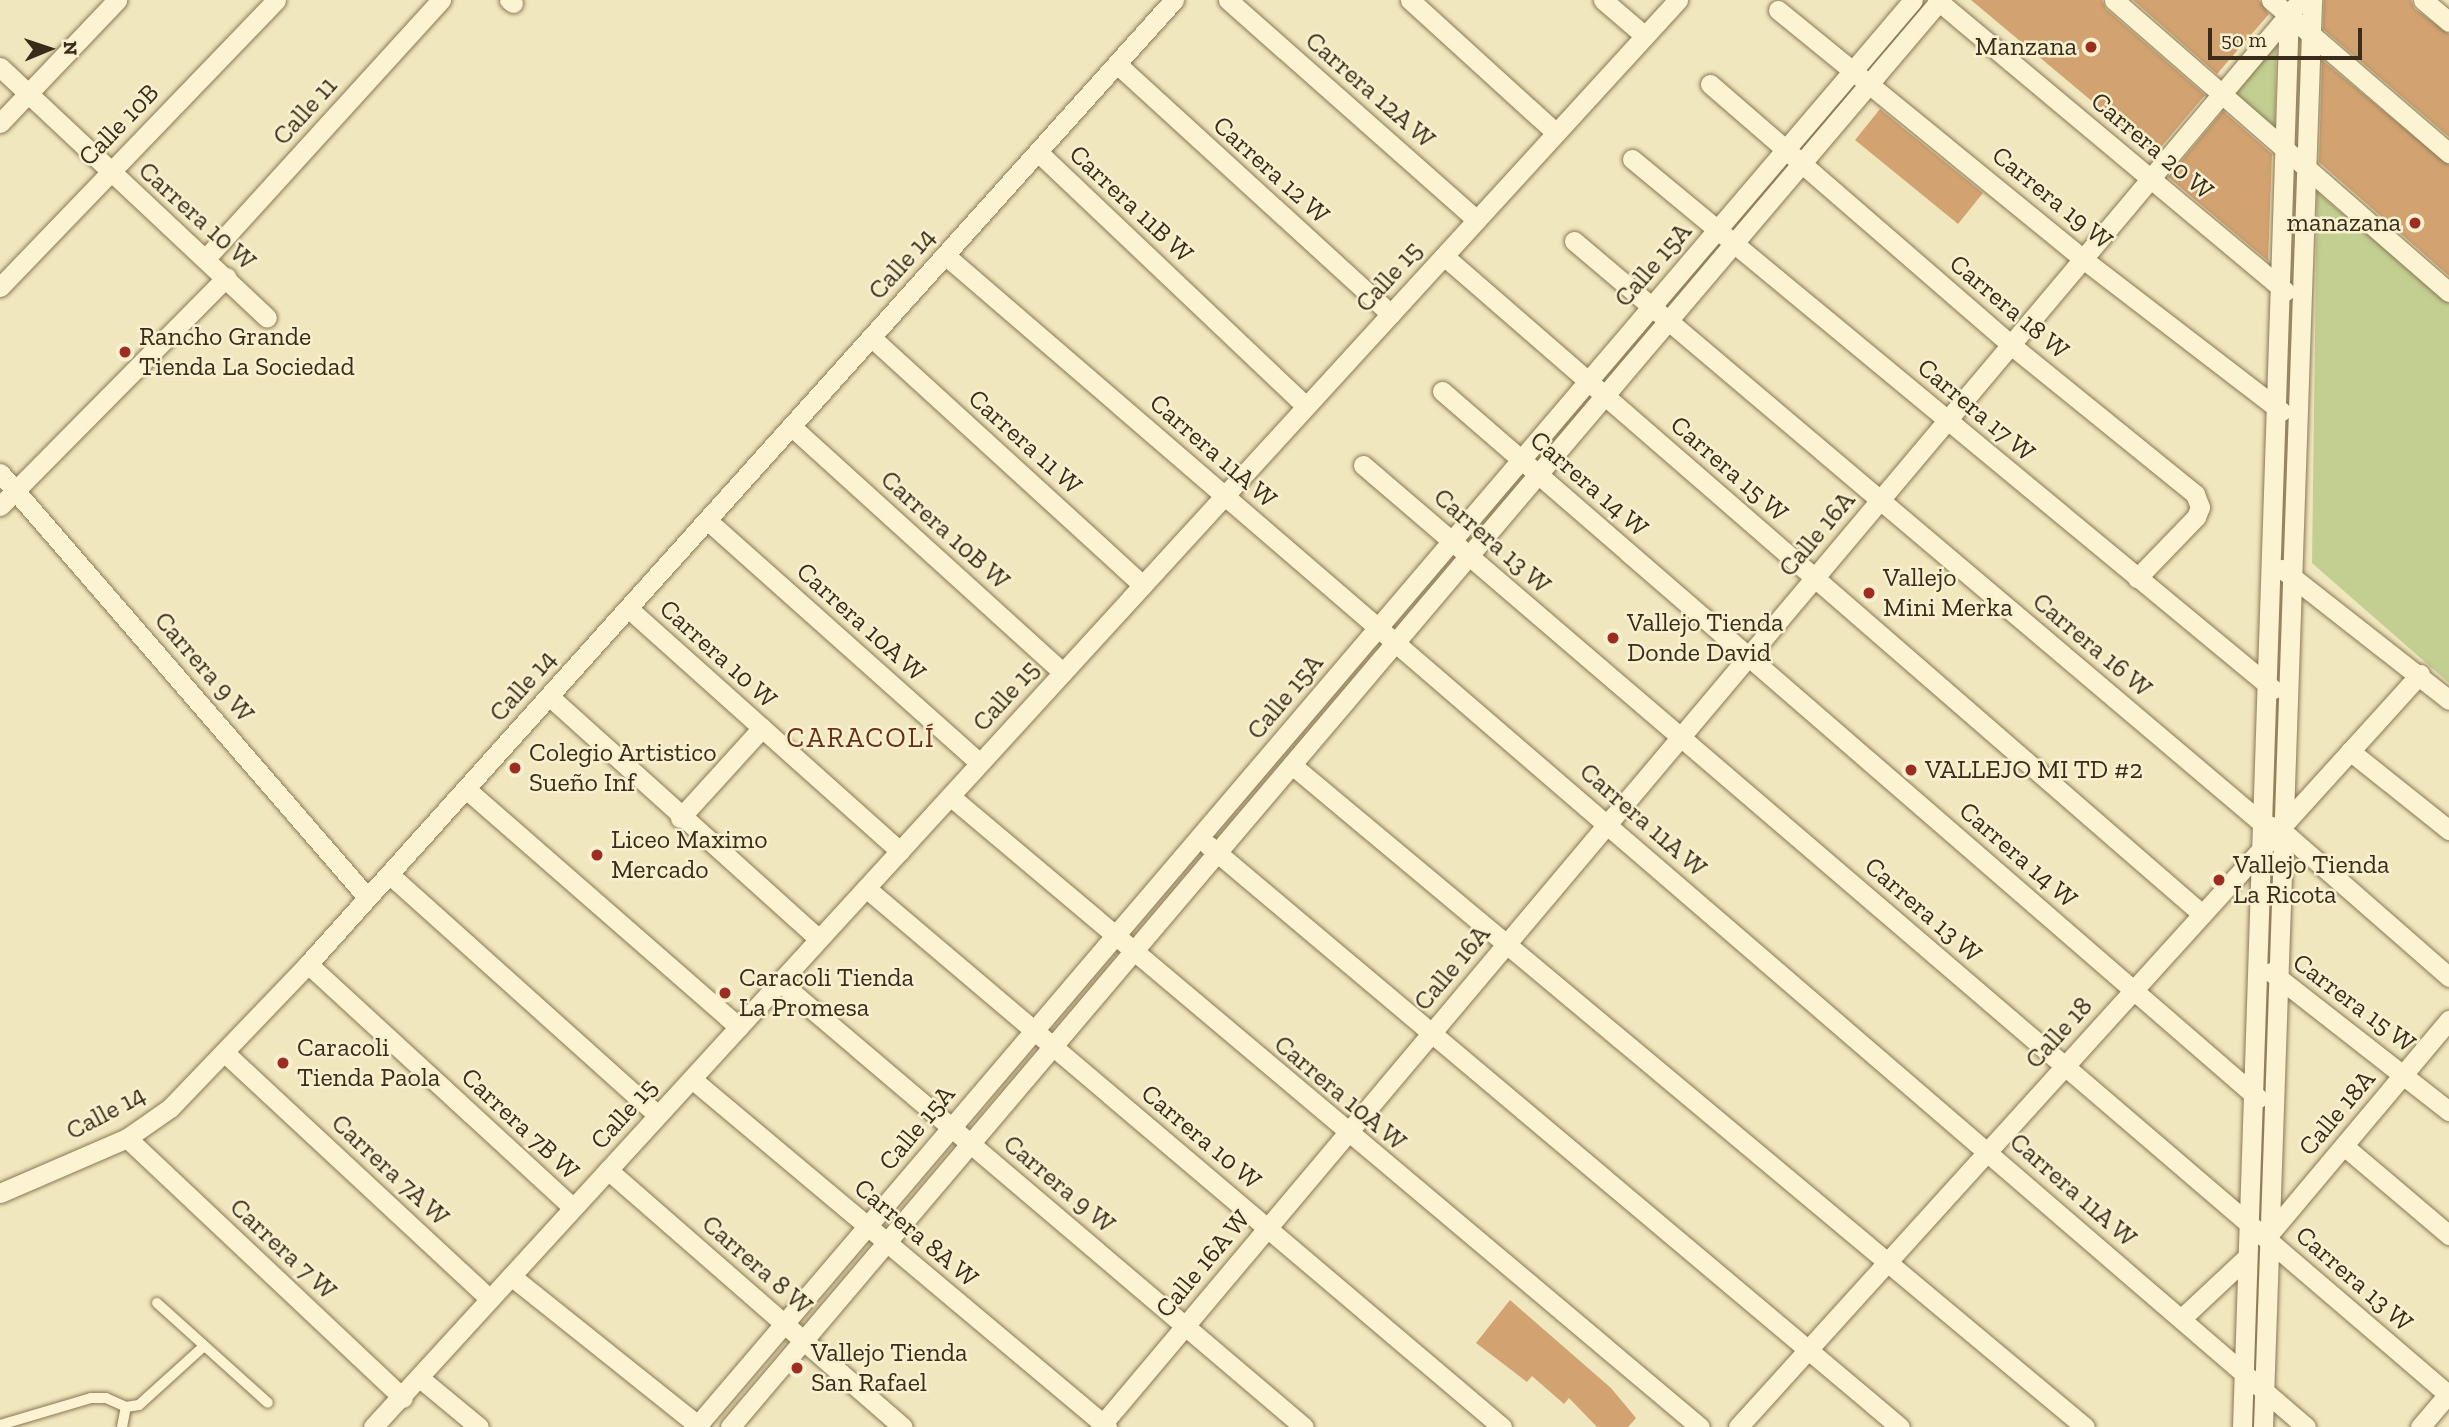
<!DOCTYPE html>
<html>
<head>
<meta charset="utf-8">
<style>
  body { margin:0 }
  #map { position:relative; width:2449px; height:1427px; overflow:hidden; background:#f1e7be; font-family:"Zilla Slab",serif }
  div>[style] { position:absolute }
  [style*='--x'] { left:calc(var(--x)*1px); top:calc(var(--y)*1px); width:calc(var(--w)*1px); rotate:calc(var(--a)*1deg) }
  .green>* { inset:0; background:#c2cf91 }
  .building>* { inset:0; background:#d2a371 }
  .roads { filter:drop-shadow(0 0 2px #8a7755) drop-shadow(0 0 2px #8a7755) }
  .service>* { height:10px; margin:-5px; padding:0 5px; transform-origin:5px; border-radius:5px; background:#fbf3d1 }
  .minor>* { height:19px; margin:-9.5px; padding:0 9.5px; transform-origin:9.5px; border-radius:9.5px; background:#fbf3d1 }
  .dots>* { width:19px; height:19px; translate:-50% -50%; box-sizing:border-box; border:4px solid #f8f0ce; border-radius:50% }
  span { translate:-50% -50%; white-space:nowrap; text-align:center; line-height:1.15; -webkit-text-stroke:5px #f8f0ce; paint-order:stroke }
  .poi-label { font-size:26px; color:#392c1b }
  .right { translate:-100% -50%; text-align:right }
  .left { translate:0 -50%; text-align:left }
  .street-label { font-size:26px; color:#392c1b }
  .neighbourhood-label { font-size:28px; color:#683117; letter-spacing:2px }
  .north { position:absolute; left:14px; top:14px; width:70px; height:70px; -webkit-text-stroke:5px #f8f0ce; paint-order:stroke; rotate:88deg; font-size:19px; font-weight:700; line-height:28px; text-align:center; color:#392c1b }
  .north::after { content:''; display:block; margin:auto; width:24px; height:32px; background:#392c1b; clip-path:polygon(50% 0,100% 100%,50% 72%,0 100%) }
  .scale { position:absolute; left:2208px; top:28px; width:154px; height:32px; box-sizing:border-box; border:4px solid #392c1b; border-top:0; padding-left:9px; font-size:21px; line-height:24px; white-space:nowrap; color:#392c1b; -webkit-text-stroke:5px #f8f0ce; paint-order:stroke }
</style>
</head>
<body>
<div id="map">
  <div class="green">
    <div style="clip-path:polygon(2276px 41px,2275px 132px,2230px 92px)"></div>
    <div style="clip-path:polygon(2317px 192px,2449px 303px,2449px 683px,2312px 563px)"></div>
  </div>
  <div class="building">
    <div style="clip-path:polygon(1971px 0,2102px 0,2106px 9px,2205px 95px,2155px 154px)"></div>
    <div style="clip-path:polygon(2133px 0,2259px 0,2269px 14px,2217px 74px)"></div>
    <div style="clip-path:polygon(2324px 0,2411px 0,2415px 9px,2449px 34px,2449px 137px,2323px 29px)"></div>
    <div style="clip-path:polygon(2322px 60px,2449px 165px,2449px 276px,2319px 162px)"></div>
    <div style="clip-path:polygon(1880px 109px,1983px 193px,1958px 224px,1855px 140px)"></div>
    <div style="clip-path:polygon(2223px 111px,2272px 154px,2268px 261px,2168px 177px)"></div>
    <div style="clip-path:polygon(1510px 1300px,1611px 1388px,1636px 1418px,1628px 1427px,1597px 1427px,1569px 1398px,1564px 1404px,1532px 1376px,1527px 1382px,1476px 1343px)"></div>
  </div>
  <div class="roads">
    <div class="service">
      <div style="--x:157;--y:1303;--w:149;--a:42"></div>
      <div style="--x:0;--y:1425;--w:95;--a:-16.5"></div>
      <div style="--x:91;--y:1398;--w:15;--a:0"></div>
      <div style="--x:106;--y:1398;--w:22;--a:24"></div>
      <div style="--x:126;--y:1407;--w:13;--a:-9"></div>
      <div style="--x:139;--y:1405;--w:88;--a:-42.2"></div>
      <div style="--x:122;--y:1427;--w:20;--a:-79"></div>
    </div>
    <div class="minor">
      <div style="--x:509;--y:0;--w:5;--a:37"></div>
      <div style="--x:1228;--y:0;--w:332;--a:41.5"></div>
      <div style="--x:1410;--y:0;--w:197;--a:42.3"></div>
      <div style="--x:1603;--y:0;--w:55;--a:40.6"></div>
      <div style="--x:1937;--y:0;--w:454;--a:39.9"></div>
      <div style="--x:2114;--y:0;--w:444;--a:41.1"></div>
      <div style="--x:2271;--y:0;--w:235;--a:40.7"></div>
      <div style="--x:2423;--y:0;--w:34;--a:40"></div>
      <div style="--x:1778;--y:10;--w:394;--a:39.2"></div>
      <div style="--x:2083;--y:259;--w:250;--a:37.5"></div>
      <div style="--x:1117;--y:64;--w:371;--a:42.4"></div>
      <div style="--x:0;--y:67;--w:366;--a:43.2"></div>
      <div style="--x:1710;--y:84;--w:398;--a:40.9"></div>
      <div style="--x:2011;--y:345;--w:237;--a:39"></div>
      <div style="--x:2195;--y:494;--w:14;--a:69"></div>
      <div style="--x:2200;--y:507;--w:11;--a:112"></div>
      <div style="--x:2196;--y:517;--w:85;--a:134"></div>
      <div style="--x:0;--y:123;--w:170;--a:-46.4"></div>
      <div style="--x:1038;--y:152;--w:369;--a:43.5"></div>
      <div style="--x:1632;--y:159;--w:832;--a:39.59"></div>
      <div style="--x:1574;--y:241;--w:901;--a:40.23"></div>
      <div style="--x:2262;--y:823;--w:19;--a:18"></div>
      <div style="--x:2280;--y:829;--w:225;--a:41.2"></div>
      <div style="--x:945;--y:255;--w:1796;--a:40.73"></div>
      <div style="--x:1444;--y:256;--w:1004;--a:40.96"></div>
      <div style="--x:207;--y:257;--w:348;--a:-47.7"></div>
      <div style="--x:0;--y:287;--w:398;--a:-46.1"></div>
      <div style="--x:871;--y:337;--w:368;--a:42.4"></div>
      <div style="--x:1442;--y:391;--w:1080;--a:40.91"></div>
      <div style="--x:791;--y:426;--w:367;--a:42.2"></div>
      <div style="--x:1363;--y:465;--w:1430;--a:40.58"></div>
      <div style="--x:0;--y:473;--w:561;--a:49.12"></div>
      <div style="--x:0;--y:506;--w:322;--a:-45.3"></div>
      <div style="--x:707;--y:520;--w:365;--a:41.7"></div>
      <div style="--x:2282;--y:569;--w:212;--a:38.1"></div>
      <div style="--x:628;--y:608;--w:365;--a:41.8"></div>
      <div style="--x:549;--y:696;--w:363;--a:42"></div>
      <div style="--x:2350;--y:751;--w:127;--a:38.6"></div>
      <div style="--x:1292;--y:765;--w:1033;--a:39.86"></div>
      <div style="--x:466;--y:789;--w:362;--a:41.1"></div>
      <div style="--x:950;--y:796;--w:980;--a:40.08"></div>
      <div style="--x:680;--y:818;--w:122;--a:-47.7"></div>
      <div style="--x:1208;--y:845;--w:904;--a:40.07"></div>
      <div style="--x:389;--y:874;--w:361;--a:41.9"></div>
      <div style="--x:866;--y:888;--w:834;--a:40.28"></div>
      <div style="--x:308;--y:964;--w:360;--a:42.6"></div>
      <div style="--x:2271;--y:972;--w:226;--a:38"></div>
      <div style="--x:780;--y:982;--w:687;--a:40.34"></div>
      <div style="--x:224;--y:1052;--w:363;--a:42.9"></div>
      <div style="--x:692;--y:1079;--w:542;--a:39.98"></div>
      <div style="--x:127;--y:1138;--w:379;--a:43.3"></div>
      <div style="--x:2344;--y:1146;--w:138;--a:40.3"></div>
      <div style="--x:608;--y:1170;--w:391;--a:41.1"></div>
      <div style="--x:0;--y:1193;--w:138;--a:-23.4"></div>
      <div style="--x:127;--y:1138;--w:52;--a:-34.9"></div>
      <div style="--x:170;--y:1108;--w:199;--a:-46.2"></div>
      <div style="--x:308;--y:964;--w:1296;--a:-48.07"></div>
      <div style="--x:2266;--y:1238;--w:285;--a:-50"></div>
      <div style="--x:511;--y:1276;--w:242;--a:38.6"></div>
      <div style="--x:2182;--y:1318;--w:89;--a:-43.2"></div>
      <div style="--x:421;--y:1379;--w:75;--a:39.6"></div>
      <div style="--x:373;--y:1427;--w:1934;--a:-47.56"></div>
      <div style="--x:696;--y:1427;--w:1875;--a:-49.54"></div>
      <div style="--x:730;--y:1427;--w:1871;--a:-49.7"></div>
      <div style="--x:1100;--y:1427;--w:1865;--a:-49.92"></div>
      <div style="--x:1738;--y:1427;--w:1016;--a:-47.83"></div>
      <div style="--x:2242;--y:1427;--w:1416;--a:-88.1"></div>
      <div style="--x:2263;--y:1427;--w:1428;--a:-88.03"></div>
      <div style="--x:2420;--y:1427;--w:45;--a:-49.5"></div>
    </div>
  </div>
  <div class="dots">
    <div style="left:2091px;top:47px;background:#9e2d21"></div>
    <div style="left:2415px;top:223px;background:#9e2d21"></div>
    <div style="left:125px;top:352px;background:#9e2d21"></div>
    <div style="left:1869px;top:593px;background:#9e2d21"></div>
    <div style="left:1613px;top:638px;background:#9e2d21"></div>
    <div style="left:515px;top:768px;background:#9e2d21"></div>
    <div style="left:1911px;top:770px;background:#9e2d21"></div>
    <div style="left:597px;top:855px;background:#9e2d21"></div>
    <div style="left:2219px;top:880px;background:#9e2d21"></div>
    <div style="left:725px;top:993px;background:#9e2d21"></div>
    <div style="left:283px;top:1063px;background:#9e2d21"></div>
    <div style="left:797px;top:1368px;background:#9e2d21"></div>
  </div>
  <div class="poi-label">
    <span class="right" style="left:2077px;top:47px">Manzana</span>
    <span class="right" style="left:2401px;top:223px">manazana</span>
    <span class="left" style="left:139px;top:352px">Rancho Grande<br>Tienda La Sociedad</span>
    <span class="left" style="left:1883px;top:593px">Vallejo<br>Mini Merka</span>
    <span class="left" style="left:1627px;top:638px">Vallejo Tienda<br>Donde David</span>
    <span class="left" style="left:529px;top:768px">Colegio Artistico<br>Sueño Inf</span>
    <span class="left" style="left:1925px;top:770px">VALLEJO MI TD #2</span>
    <span class="left" style="left:611px;top:855px">Liceo Maximo<br>Mercado</span>
    <span class="left" style="left:2233px;top:880px">Vallejo Tienda<br>La Ricota</span>
    <span class="left" style="left:739px;top:993px">Caracoli Tienda<br>La Promesa</span>
    <span class="left" style="left:297px;top:1063px">Caracoli<br>Tienda Paola</span>
    <span class="left" style="left:811px;top:1368px">Vallejo Tienda<br>San Rafael</span>
  </div>
  <div class="street-label">
    <span style="left:1370px;top:90px;rotate:41deg">Carrera 12A W</span>
    <span style="left:305px;top:111px;rotate:-48deg">Calle 11</span>
    <span style="left:119px;top:125px;rotate:-46deg">Calle 10B</span>
    <span style="left:2152px;top:146px;rotate:40deg">Carrera 20 W</span>
    <span style="left:1271px;top:170px;rotate:42deg">Carrera 12 W</span>
    <span style="left:2052px;top:198px;rotate:39deg">Carrera 19 W</span>
    <span style="left:1131px;top:204px;rotate:43deg">Carrera 11B W</span>
    <span style="left:197px;top:216px;rotate:42deg">Carrera 10 W</span>
    <span style="left:902px;top:264px;rotate:-48deg">Calle 14</span>
    <span style="left:1653px;top:265px;rotate:-49deg">Calle 15A</span>
    <span style="left:1389px;top:277px;rotate:-48deg">Calle 15</span>
    <span style="left:2009px;top:307px;rotate:40deg">Carrera 18 W</span>
    <span style="left:1976px;top:410px;rotate:40deg">Carrera 17 W</span>
    <span style="left:1025px;top:442px;rotate:42deg">Carrera 11 W</span>
    <span style="left:1213px;top:451px;rotate:41deg">Carrera 11A W</span>
    <span style="left:1729px;top:469px;rotate:41deg">Carrera 15 W</span>
    <span style="left:1589px;top:484px;rotate:41deg">Carrera 14 W</span>
    <span style="left:945px;top:530px;rotate:42deg">Carrera 10B W</span>
    <span style="left:1817px;top:534px;rotate:-50deg">Calle 16A</span>
    <span style="left:1492px;top:541px;rotate:41deg">Carrera 13 W</span>
    <span style="left:861px;top:622px;rotate:42deg">Carrera 10A W</span>
    <span style="left:2092px;top:645px;rotate:40deg">Carrera 16 W</span>
    <span style="left:718px;top:654px;rotate:42deg">Carrera 10 W</span>
    <span style="left:204px;top:667px;rotate:49deg">Carrera 9 W</span>
    <span style="left:523px;top:686px;rotate:-48deg">Calle 14</span>
    <span style="left:1006px;top:696px;rotate:-48deg">Calle 15</span>
    <span style="left:1285px;top:697px;rotate:-50deg">Calle 15A</span>
    <span style="left:1643px;top:820px;rotate:41deg">Carrera 11A W</span>
    <span style="left:2018px;top:855px;rotate:41deg">Carrera 14 W</span>
    <span style="left:1923px;top:910px;rotate:41deg">Carrera 13 W</span>
    <span style="left:1452px;top:968px;rotate:-50deg">Calle 16A</span>
    <span style="left:2354px;top:1003px;rotate:37deg">Carrera 15 W</span>
    <span style="left:2059px;top:1033px;rotate:-48deg">Calle 18</span>
    <span style="left:1340px;top:1093px;rotate:40deg">Carrera 10A W</span>
    <span style="left:106px;top:1113px;rotate:-28deg">Calle 14</span>
    <span style="left:2337px;top:1113px;rotate:-50deg">Calle 18A</span>
    <span style="left:624px;top:1114px;rotate:-48deg">Calle 15</span>
    <span style="left:520px;top:1124px;rotate:43deg">Carrera 7B W</span>
    <span style="left:917px;top:1128px;rotate:-50deg">Calle 15A</span>
    <span style="left:1201px;top:1137px;rotate:40deg">Carrera 10 W</span>
    <span style="left:390px;top:1170px;rotate:43deg">Carrera 7A W</span>
    <span style="left:1059px;top:1184px;rotate:40deg">Carrera 9 W</span>
    <span style="left:2073px;top:1190px;rotate:41deg">Carrera 11A W</span>
    <span style="left:916px;top:1233px;rotate:40deg">Carrera 8A W</span>
    <span style="left:283px;top:1249px;rotate:43deg">Carrera 7 W</span>
    <span style="left:1203px;top:1264px;rotate:-50deg">Calle 16A W</span>
    <span style="left:757px;top:1265px;rotate:41deg">Carrera 8 W</span>
    <span style="left:2354px;top:1279px;rotate:41deg">Carrera 13 W</span>
  </div>
  <div class="neighbourhood-label">
    <span style="left:861px;top:738px">CARACOLÍ</span>
  </div>
  <div class="north">N</div>
  <div class="scale">50 m</div>
</div>
</body>
</html>
